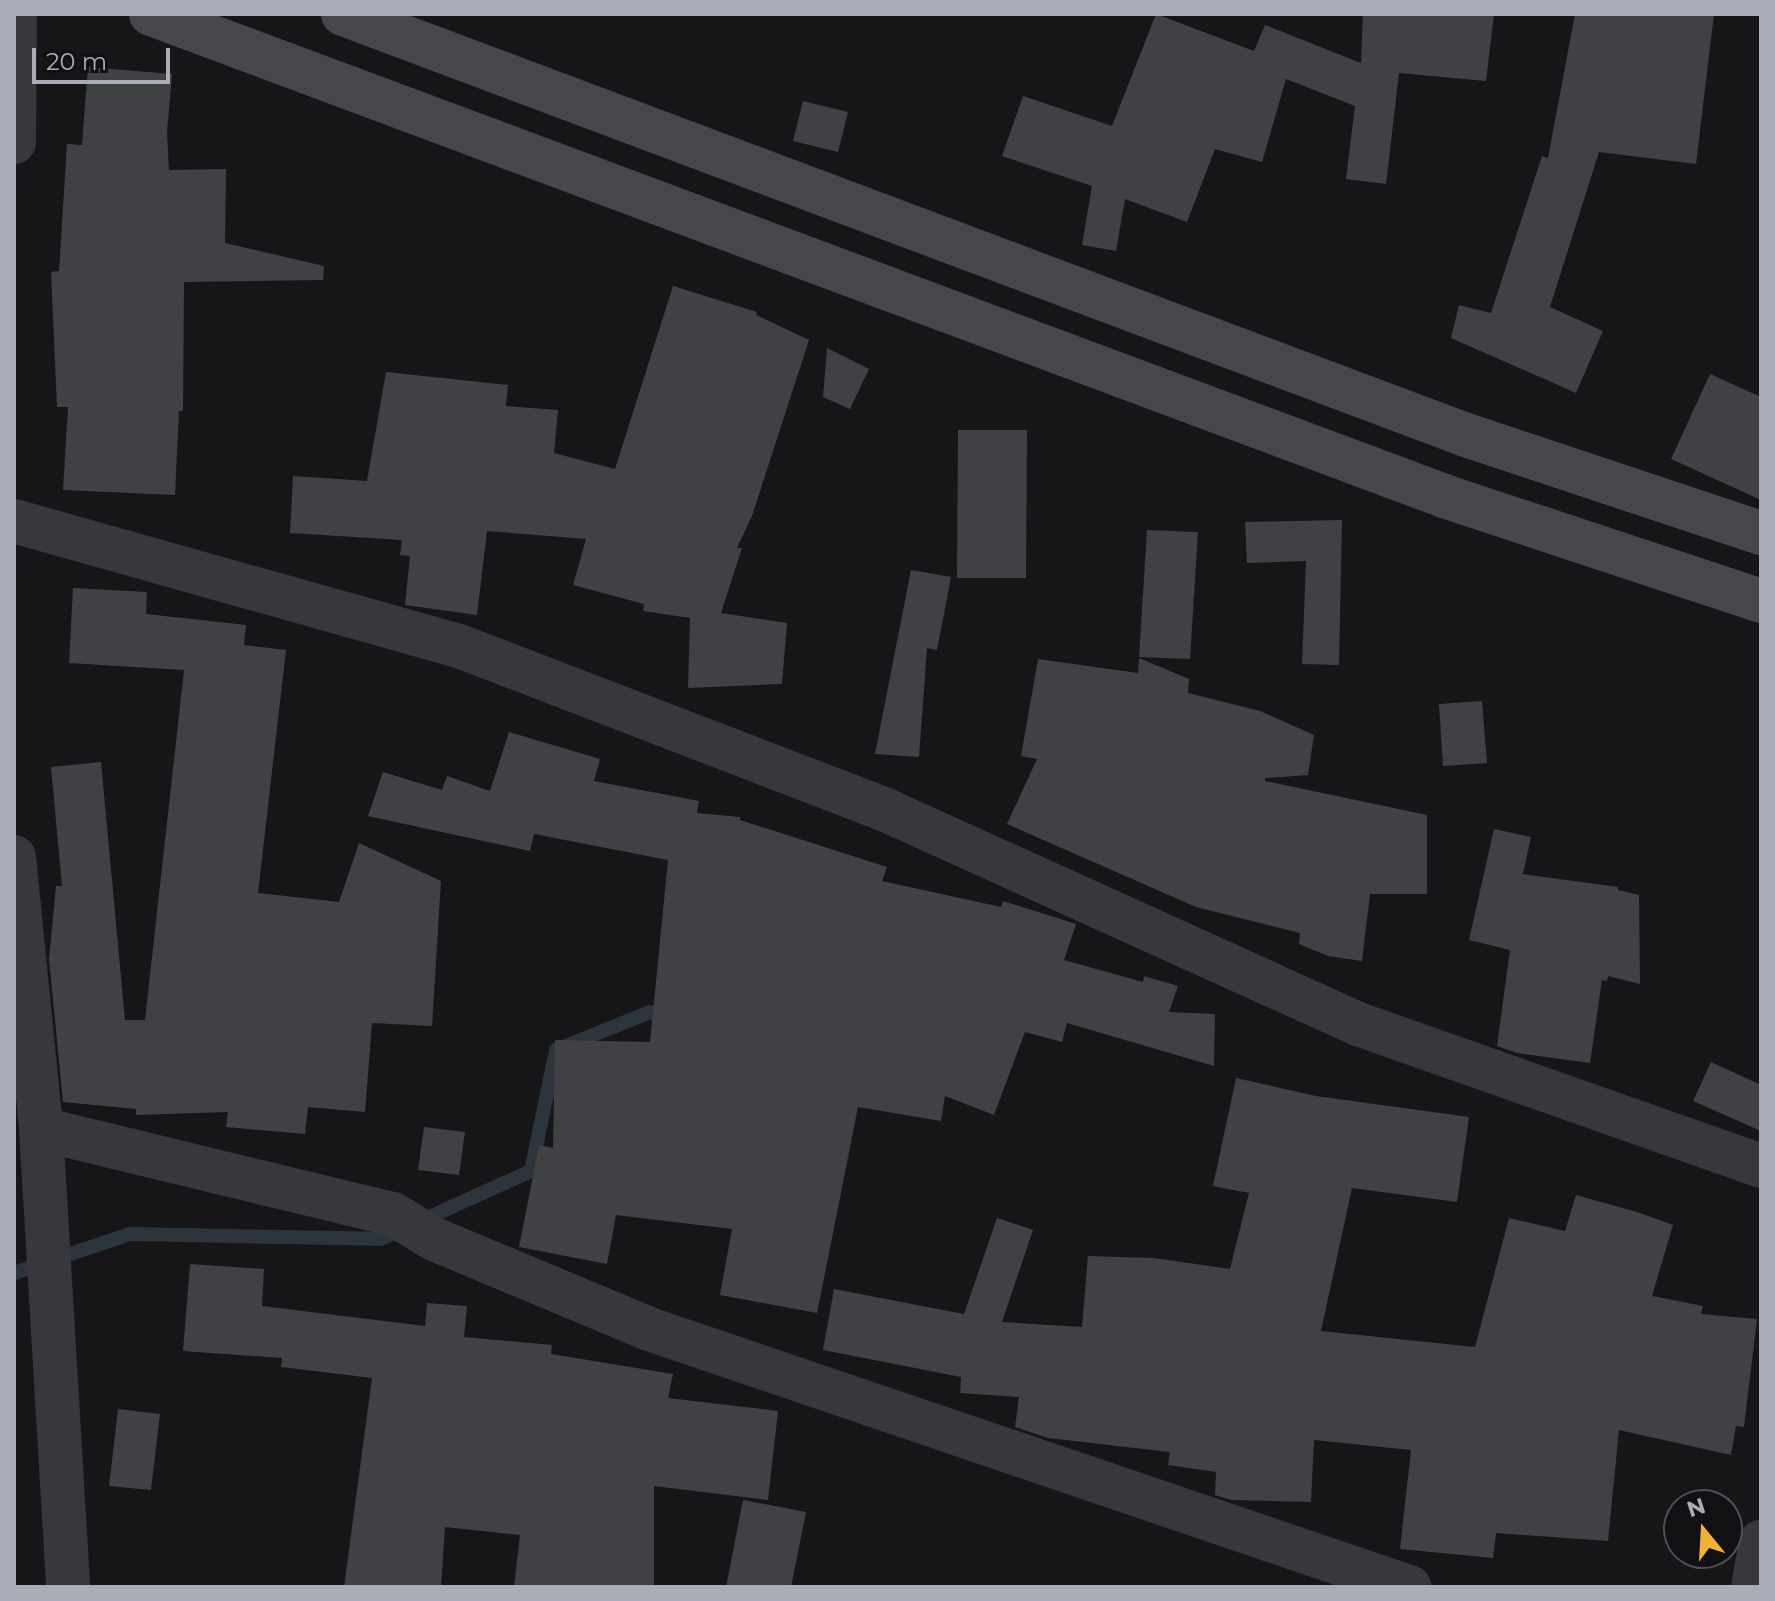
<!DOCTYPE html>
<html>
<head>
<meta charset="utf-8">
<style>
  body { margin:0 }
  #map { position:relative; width:1775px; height:1601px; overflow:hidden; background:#161618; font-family:Montserrat,sans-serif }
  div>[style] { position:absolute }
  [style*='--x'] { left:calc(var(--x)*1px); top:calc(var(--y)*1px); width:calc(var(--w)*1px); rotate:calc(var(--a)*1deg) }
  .stream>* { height:14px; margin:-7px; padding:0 7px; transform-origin:7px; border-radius:7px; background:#2c353c }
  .building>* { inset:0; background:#404145 }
  .minor>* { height:44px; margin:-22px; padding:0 22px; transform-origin:22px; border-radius:22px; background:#37383d }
  .secondary>* { height:44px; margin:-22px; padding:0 22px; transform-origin:22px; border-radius:22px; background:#45474d }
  span { translate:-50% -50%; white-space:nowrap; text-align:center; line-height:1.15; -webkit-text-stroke:7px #111113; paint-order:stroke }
  .frame { position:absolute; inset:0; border:16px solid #a8adb8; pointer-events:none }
  .north { position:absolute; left:1663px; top:1489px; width:80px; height:80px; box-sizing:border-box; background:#111113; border:2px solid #4d4f55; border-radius:50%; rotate:342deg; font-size:22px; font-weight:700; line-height:32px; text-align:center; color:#a8adb8 }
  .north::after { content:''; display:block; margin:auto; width:28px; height:36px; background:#f2b134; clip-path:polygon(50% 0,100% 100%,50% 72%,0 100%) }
  .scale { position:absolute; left:32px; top:48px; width:138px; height:36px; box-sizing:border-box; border:4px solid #a8adb8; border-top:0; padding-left:10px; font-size:24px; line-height:28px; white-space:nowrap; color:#a8adb8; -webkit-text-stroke:6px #111113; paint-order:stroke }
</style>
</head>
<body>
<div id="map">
  <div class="stream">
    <div style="--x:14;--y:1273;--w:122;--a:-18.6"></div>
    <div style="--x:130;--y:1234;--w:251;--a:1.1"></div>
    <div style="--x:381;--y:1239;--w:165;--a:-24.4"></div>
    <div style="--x:531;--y:1171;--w:124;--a:-78.3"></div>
    <div style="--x:556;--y:1050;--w:101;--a:-22"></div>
    <div style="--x:650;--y:1012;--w:21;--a:17"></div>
  </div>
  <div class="building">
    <div style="clip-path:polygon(1156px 14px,1254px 51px,1265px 25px,1361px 63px,1363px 14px,1494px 14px,1486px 81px,1399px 73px,1386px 184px,1346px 179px,1355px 106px,1286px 79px,1262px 162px,1215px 149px,1187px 222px,1125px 199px,1116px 251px,1082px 245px,1092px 186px,1002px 156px,1023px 96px,1112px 126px)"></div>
    <div style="clip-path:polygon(1575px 14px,1714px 14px,1696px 164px,1599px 152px,1550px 307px,1603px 331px,1576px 393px,1451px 338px,1459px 305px,1491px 313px,1542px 156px,1548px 158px)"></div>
    <div style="clip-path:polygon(88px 67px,172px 74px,167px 132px,169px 170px,226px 169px,225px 243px,324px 266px,323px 280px,184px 282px,183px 411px,179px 411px,175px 495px,63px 490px,68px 407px,57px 407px,51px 272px,59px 271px,67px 144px,82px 145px)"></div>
    <div style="clip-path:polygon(803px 101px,848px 112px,838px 152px,793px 141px)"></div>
    <div style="clip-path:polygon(673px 286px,757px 312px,756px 315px,809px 340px,752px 516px,737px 548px,742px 548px,721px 613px,787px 623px,782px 684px,688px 688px,690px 618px,643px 611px,644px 604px,573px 585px,586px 539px,487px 531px,477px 615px,405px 605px,410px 556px,400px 555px,402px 540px,290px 533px,293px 476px,367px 481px,386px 372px,508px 385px,506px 406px,558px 410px,554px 453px,615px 469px)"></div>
    <div style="clip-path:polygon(827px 348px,869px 369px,850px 409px,823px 397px)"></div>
    <div style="clip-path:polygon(1710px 374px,1761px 397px,1761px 500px,1671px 459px)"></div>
    <div style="clip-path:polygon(958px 430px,1027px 430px,1026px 578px,957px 578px)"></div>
    <div style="clip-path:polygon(1342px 520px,1339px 665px,1302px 664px,1306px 561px,1247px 563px,1245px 522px)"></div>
    <div style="clip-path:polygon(1147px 530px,1198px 532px,1190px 659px,1139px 657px)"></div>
    <div style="clip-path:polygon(911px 570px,951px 577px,937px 650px,927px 648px,919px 757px,875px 754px)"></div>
    <div style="clip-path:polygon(73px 588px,147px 592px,146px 614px,246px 625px,244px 645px,286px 650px,258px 893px,339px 902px,359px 843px,441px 881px,432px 1026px,372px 1023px,365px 1112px,308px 1107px,305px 1134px,226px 1127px,228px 1112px,136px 1115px,136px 1109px,63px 1102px,49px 959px,56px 886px,62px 886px,51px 767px,101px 762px,125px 1020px,145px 1020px,184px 670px,69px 663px)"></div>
    <div style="clip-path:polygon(1139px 658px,1189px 679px,1188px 693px,1260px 711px,1314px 735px,1308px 775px,1265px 778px,1265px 781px,1427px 815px,1427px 894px,1370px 894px,1362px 961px,1328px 956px,1299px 944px,1300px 933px,1196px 907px,1007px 824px,1037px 759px,1021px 756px,1038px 659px,1138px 673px)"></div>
    <div style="clip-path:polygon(1482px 701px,1487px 763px,1443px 766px,1439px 704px)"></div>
    <div style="clip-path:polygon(509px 732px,600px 759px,594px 781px,699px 801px,697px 813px,740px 817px,740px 820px,887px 867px,882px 881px,1001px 907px,1003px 901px,1076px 924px,1064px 960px,1143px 982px,1144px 976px,1178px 986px,1169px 1012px,1215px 1014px,1214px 1066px,1067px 1023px,1062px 1042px,1025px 1032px,994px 1115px,945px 1096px,941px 1121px,858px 1107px,817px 1313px,720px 1295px,732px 1229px,616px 1215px,607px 1264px,519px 1247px,539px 1145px,553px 1148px,555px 1040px,650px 1042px,668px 860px,534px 834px,530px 851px,368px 816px,383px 772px,442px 790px,447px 776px,490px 791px)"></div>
    <div style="clip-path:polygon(1494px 829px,1531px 837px,1523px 874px,1618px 887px,1618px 890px,1639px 895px,1640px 984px,1608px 976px,1607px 981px,1602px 980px,1590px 1063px,1517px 1053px,1497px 1046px,1510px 950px,1469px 940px)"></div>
    <div style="clip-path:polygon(1711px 1062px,1761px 1085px,1761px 1131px,1693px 1101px)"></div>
    <div style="clip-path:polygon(1236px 1078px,1316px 1096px,1469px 1117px,1457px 1202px,1352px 1188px,1321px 1331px,1475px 1347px,1509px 1218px,1565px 1231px,1576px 1195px,1637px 1212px,1673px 1225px,1652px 1296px,1703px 1306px,1701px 1314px,1757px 1319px,1744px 1427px,1736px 1426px,1731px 1455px,1619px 1430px,1608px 1541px,1496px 1533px,1493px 1558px,1400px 1549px,1411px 1450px,1314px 1440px,1311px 1502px,1231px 1500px,1215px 1495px,1216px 1472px,1168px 1465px,1170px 1452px,1048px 1438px,1015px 1427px,1019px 1397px,960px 1393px,961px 1377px,823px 1350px,834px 1289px,964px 1314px,997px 1218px,1033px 1230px,1002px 1322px,1082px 1327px,1088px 1256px,1154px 1258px,1230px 1269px,1249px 1193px,1213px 1186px)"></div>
    <div style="clip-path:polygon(424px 1127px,465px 1132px,459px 1175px,418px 1170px)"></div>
    <div style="clip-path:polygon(190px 1264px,264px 1269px,262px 1306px,425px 1326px,427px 1303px,467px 1306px,464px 1337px,552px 1345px,551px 1354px,673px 1374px,668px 1398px,778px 1411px,768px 1500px,654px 1486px,654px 1587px,514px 1587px,520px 1535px,445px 1527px,441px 1587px,344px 1587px,372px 1378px,281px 1367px,282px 1358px,183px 1351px)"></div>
    <div style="clip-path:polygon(118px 1409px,160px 1414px,151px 1490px,109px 1486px)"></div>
    <div style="clip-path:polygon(743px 1500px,806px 1512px,791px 1587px,726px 1587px)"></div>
  </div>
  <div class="minor">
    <div style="--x:14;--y:142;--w:128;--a:-89.6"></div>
    <div style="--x:14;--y:521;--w:462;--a:15.7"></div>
    <div style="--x:459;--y:646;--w:460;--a:21"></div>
    <div style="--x:888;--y:811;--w:516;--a:24.38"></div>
    <div style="--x:1358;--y:1024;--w:427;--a:19.4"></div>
    <div style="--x:14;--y:857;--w:273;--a:84.3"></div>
    <div style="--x:41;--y:1129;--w:459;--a:86.6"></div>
    <div style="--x:41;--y:1129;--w:362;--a:13.6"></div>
    <div style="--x:393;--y:1214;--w:48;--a:31.4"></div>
    <div style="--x:434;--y:1239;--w:233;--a:22.7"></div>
    <div style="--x:649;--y:1329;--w:803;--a:18.75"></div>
    <div style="--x:1753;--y:1587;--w:46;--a:-79.9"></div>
  </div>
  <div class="secondary">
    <div style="--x:151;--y:14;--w:1380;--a:20.44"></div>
    <div style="--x:1444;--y:496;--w:334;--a:18.3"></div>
    <div style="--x:343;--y:14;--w:1199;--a:20.55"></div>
    <div style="--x:1466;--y:435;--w:311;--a:18.4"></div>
  </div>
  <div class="frame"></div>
  <div class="north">N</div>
  <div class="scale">20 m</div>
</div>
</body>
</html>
